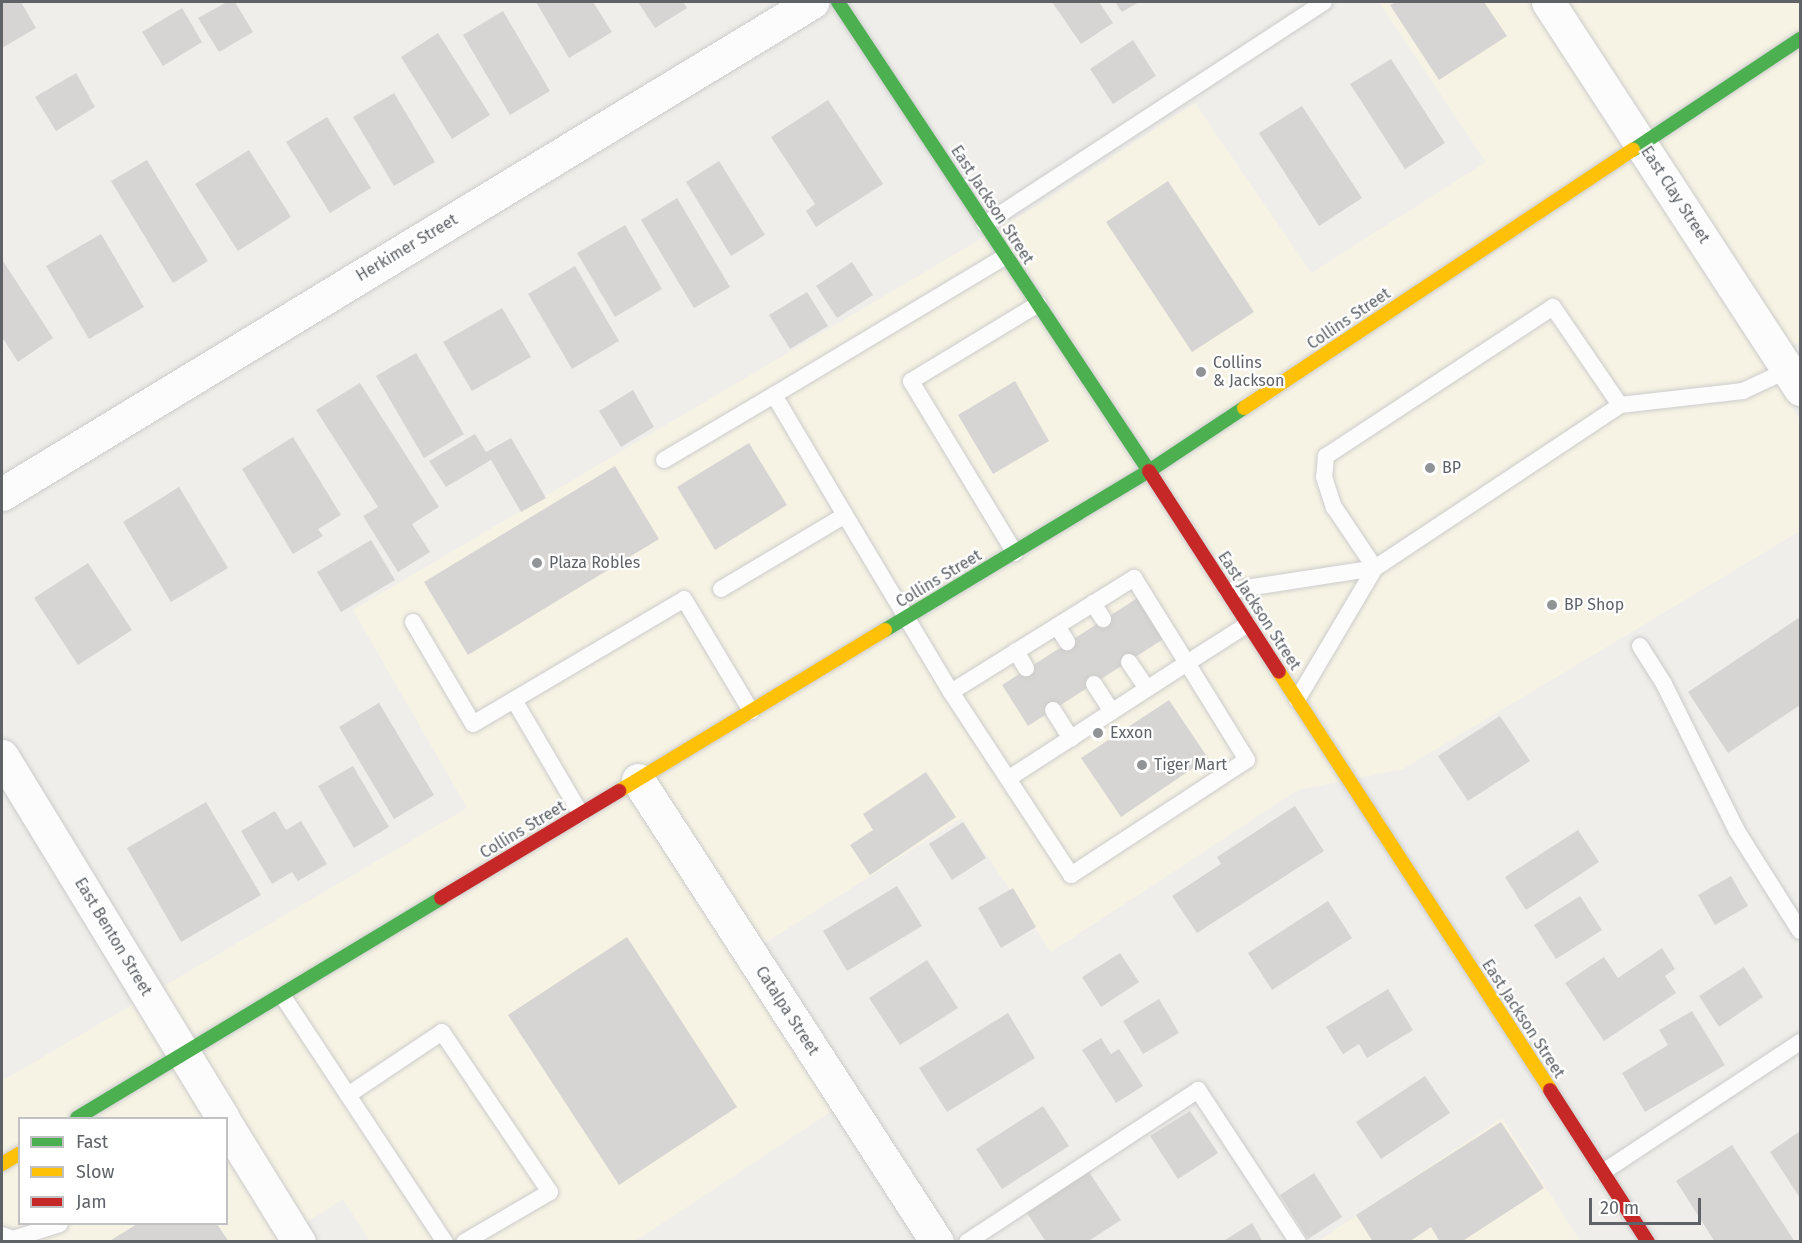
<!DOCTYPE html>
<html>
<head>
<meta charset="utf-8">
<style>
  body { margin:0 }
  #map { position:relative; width:1802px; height:1243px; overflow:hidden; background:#efeeea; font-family:"Fira Sans",sans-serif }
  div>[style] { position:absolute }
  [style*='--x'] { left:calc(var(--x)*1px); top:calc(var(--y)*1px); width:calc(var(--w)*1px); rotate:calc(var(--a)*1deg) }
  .commercial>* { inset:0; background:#f7f3e4 }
  .building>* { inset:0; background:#d6d5d3 }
  .roads { filter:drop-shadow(0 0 2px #cbcccc) drop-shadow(0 0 2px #cbcccc) }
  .lane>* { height:16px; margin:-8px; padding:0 8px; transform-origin:8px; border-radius:8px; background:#fdfcfc }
  .street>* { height:33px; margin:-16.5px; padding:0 16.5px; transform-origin:16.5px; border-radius:16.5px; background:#fdfcfc }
  .fast>* { height:14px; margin:-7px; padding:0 7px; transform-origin:7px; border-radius:7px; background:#4caf50 }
  .slow>* { height:14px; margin:-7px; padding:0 7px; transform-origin:7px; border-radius:7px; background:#ffc107 }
  .jam>* { height:14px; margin:-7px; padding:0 7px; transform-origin:7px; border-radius:7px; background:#c62828 }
  .dots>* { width:16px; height:16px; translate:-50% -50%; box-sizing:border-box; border:3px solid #fff; border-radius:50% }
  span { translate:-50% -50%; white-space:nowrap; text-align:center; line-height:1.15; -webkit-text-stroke:4.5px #fff; paint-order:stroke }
  .street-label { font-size:16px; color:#5f6368 }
  .poi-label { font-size:16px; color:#5f6368 }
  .left { translate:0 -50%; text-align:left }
  .frame { position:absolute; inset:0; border:3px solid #5f6368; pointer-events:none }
  .legend { position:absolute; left:18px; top:1117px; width:210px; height:108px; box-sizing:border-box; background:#fff; border:2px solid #bfc1c3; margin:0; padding:8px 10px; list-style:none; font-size:18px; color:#5f6368 }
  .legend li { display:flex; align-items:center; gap:12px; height:30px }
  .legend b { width:30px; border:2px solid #bfc1c3 }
  .scale { position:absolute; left:1589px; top:1198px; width:112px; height:27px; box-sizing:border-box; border:3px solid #5f6368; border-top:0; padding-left:8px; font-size:18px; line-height:21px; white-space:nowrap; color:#5f6368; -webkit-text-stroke:4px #fff; paint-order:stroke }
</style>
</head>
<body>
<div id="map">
  <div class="commercial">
    <div style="clip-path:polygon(evenodd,1379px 2px,1800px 2px,1800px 341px,1765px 365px,1800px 420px,1800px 531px,1403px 769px,1298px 790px,1051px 952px,962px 818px,752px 951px,852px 1098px,635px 1241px,370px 1241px,343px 1199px,278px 1241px,2px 1241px,2px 1081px,467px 808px,353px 610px,1038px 205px,1195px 103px,1311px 273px,1486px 162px,1379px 2px,20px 1118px,226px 1118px,226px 1224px,20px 1224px,20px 1118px)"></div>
    <div style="clip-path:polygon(1502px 1118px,1580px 1241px,1317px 1242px)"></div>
  </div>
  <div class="building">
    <div style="clip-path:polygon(2px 2px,21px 2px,36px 28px,2px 48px)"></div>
    <div style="clip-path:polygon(227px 2px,235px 2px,253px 32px,219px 52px,198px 18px)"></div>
    <div style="clip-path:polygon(536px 2px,593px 2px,612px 32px,569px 58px)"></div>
    <div style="clip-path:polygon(638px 2px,683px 2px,687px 8px,655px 28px)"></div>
    <div style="clip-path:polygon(1052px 2px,1099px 2px,1113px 23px,1081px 44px)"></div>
    <div style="clip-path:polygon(1115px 2px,1139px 2px,1122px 12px)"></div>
    <div style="clip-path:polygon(1396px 2px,1484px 2px,1507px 36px,1439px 80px,1390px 5px)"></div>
    <div style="clip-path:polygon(182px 8px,202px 42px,163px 66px,142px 32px)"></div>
    <div style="clip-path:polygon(503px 11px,550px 91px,510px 115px,463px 35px)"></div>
    <div style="clip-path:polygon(438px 33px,490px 115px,452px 139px,401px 57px)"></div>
    <div style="clip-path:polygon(1133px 40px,1156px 76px,1113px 104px,1090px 69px)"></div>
    <div style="clip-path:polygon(1391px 59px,1445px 143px,1405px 169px,1350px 84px)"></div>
    <div style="clip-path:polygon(76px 73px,95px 107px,56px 131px,35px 97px)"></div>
    <div style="clip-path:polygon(394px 93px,435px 162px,394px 186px,353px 117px)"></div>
    <div style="clip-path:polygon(828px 100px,883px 184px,816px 227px,806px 211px,815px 204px,771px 137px)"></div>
    <div style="clip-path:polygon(1302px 106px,1362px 198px,1319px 226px,1259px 133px)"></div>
    <div style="clip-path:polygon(327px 117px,371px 188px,330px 213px,286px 142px)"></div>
    <div style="clip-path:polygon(249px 150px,291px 217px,238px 251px,195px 184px)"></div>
    <div style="clip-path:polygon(147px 160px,208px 261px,173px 283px,111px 181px)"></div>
    <div style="clip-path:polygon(719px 161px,765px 235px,731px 256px,686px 182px)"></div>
    <div style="clip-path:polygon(1168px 181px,1254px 312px,1192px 352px,1106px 222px)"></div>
    <div style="clip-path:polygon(677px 198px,730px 287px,694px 308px,641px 220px)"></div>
    <div style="clip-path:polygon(625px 225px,662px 289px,615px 317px,577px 253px)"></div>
    <div style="clip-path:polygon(101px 234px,144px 307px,89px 339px,46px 266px)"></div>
    <div style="clip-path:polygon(3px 261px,53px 338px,18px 362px,2px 337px)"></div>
    <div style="clip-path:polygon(852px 262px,873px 295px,837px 318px,816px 286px)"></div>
    <div style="clip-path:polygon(575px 266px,619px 341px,572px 369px,528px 294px)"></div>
    <div style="clip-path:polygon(807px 292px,828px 326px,790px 349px,769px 315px)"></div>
    <div style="clip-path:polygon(502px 308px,531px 357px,472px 391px,443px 342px)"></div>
    <div style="clip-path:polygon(416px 353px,464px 434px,424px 458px,376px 376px)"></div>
    <div style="clip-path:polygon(1015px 381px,1049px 441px,993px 474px,958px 415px)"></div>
    <div style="clip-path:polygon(360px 383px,439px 507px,412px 524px,430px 552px,398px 572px,363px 516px,378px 507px,316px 410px)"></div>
    <div style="clip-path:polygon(633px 390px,654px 427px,621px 447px,599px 411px)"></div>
    <div style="clip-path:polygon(475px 434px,486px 452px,511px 438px,546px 498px,521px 512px,491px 460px,446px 487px,429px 461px)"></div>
    <div style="clip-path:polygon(293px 437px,341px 515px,318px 529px,323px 536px,293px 554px,242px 469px)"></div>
    <div style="clip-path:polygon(749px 443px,787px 505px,715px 550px,677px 487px)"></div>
    <div style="clip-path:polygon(615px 466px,659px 539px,468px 655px,424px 582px)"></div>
    <div style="clip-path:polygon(179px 487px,228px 568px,171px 602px,123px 522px)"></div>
    <div style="clip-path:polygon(371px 540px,395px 580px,341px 612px,317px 572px)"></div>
    <div style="clip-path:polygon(88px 563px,132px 630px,78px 665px,34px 598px)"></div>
    <div style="clip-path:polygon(1139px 597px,1165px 638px,1028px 726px,1002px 685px)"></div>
    <div style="clip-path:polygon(1800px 617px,1800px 705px,1728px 753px,1688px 692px)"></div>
    <div style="clip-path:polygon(1169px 700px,1208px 758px,1121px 817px,1081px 758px)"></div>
    <div style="clip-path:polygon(379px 703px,434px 795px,394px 819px,339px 727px)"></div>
    <div style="clip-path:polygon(1500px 716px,1530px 761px,1468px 801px,1438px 756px)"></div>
    <div style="clip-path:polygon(353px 766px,389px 827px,354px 848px,318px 786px)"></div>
    <div style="clip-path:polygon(926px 772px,956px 817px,870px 875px,850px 845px,873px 830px,863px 814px)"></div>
    <div style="clip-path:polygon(206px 802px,261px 895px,181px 942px,127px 848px)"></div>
    <div style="clip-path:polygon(1295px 806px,1324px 851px,1197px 933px,1172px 896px,1221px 864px,1217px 857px)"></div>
    <div style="clip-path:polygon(275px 811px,286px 830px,301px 821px,327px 864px,298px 881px,292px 872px,272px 884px,241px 831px)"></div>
    <div style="clip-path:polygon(963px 822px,986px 858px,952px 880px,929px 844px)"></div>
    <div style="clip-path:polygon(1578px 830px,1599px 862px,1526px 910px,1505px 877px)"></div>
    <div style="clip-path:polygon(1731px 876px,1748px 906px,1715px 925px,1698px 895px)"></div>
    <div style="clip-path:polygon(897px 886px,922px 926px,847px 971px,823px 931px)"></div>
    <div style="clip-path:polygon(1013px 888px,1036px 927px,1001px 948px,978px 908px)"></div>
    <div style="clip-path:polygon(1580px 896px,1602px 930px,1556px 959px,1534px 925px)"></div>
    <div style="clip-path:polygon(1328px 901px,1352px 938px,1272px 990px,1248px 953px)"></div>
    <div style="clip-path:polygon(627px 937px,737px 1107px,619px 1185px,508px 1015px)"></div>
    <div style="clip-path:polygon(1662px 948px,1675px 969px,1665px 976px,1676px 993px,1604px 1041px,1565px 983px,1604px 957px,1618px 978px)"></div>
    <div style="clip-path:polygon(1120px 953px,1139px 982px,1101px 1007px,1082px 977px)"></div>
    <div style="clip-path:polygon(927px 960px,958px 1008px,900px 1045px,869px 998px)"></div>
    <div style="clip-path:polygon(1744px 967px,1763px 997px,1719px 1027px,1699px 996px)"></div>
    <div style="clip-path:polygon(1388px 989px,1413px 1030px,1367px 1058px,1359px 1044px,1343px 1054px,1326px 1027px)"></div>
    <div style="clip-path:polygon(1159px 999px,1179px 1033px,1143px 1054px,1123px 1021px)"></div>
    <div style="clip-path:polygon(1692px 1011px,1725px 1065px,1645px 1112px,1622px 1073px,1668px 1045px,1659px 1030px)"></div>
    <div style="clip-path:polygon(1008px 1013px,1035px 1058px,947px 1112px,919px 1068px)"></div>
    <div style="clip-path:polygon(1101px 1038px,1111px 1054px,1119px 1049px,1143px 1086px,1116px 1103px,1082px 1050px)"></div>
    <div style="clip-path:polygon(1425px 1076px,1450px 1113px,1381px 1159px,1356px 1122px)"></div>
    <div style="clip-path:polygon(1043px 1106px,1069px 1146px,1002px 1189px,976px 1149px)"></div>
    <div style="clip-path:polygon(1190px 1111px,1218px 1153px,1178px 1179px,1150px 1136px)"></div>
    <div style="clip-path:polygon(1501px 1122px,1544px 1188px,1461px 1242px,1440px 1242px,1431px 1227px,1409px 1242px,1373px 1242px,1356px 1215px)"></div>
    <div style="clip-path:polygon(1800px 1131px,1800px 1198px,1770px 1152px)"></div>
    <div style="clip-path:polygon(1732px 1145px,1795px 1242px,1715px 1242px,1676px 1181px)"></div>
    <div style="clip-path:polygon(1089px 1172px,1121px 1220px,1087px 1242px,1046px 1242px,1027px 1213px)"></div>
    <div style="clip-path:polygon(1314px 1173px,1342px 1217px,1308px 1239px,1280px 1195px)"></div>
    <div style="clip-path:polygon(1252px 1223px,1263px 1242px,1222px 1242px)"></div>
    <div style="clip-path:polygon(137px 1224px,217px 1224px,229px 1242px,108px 1242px)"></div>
  </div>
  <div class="roads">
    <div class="lane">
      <div style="--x:985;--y:224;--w:405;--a:-33.2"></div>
      <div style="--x:774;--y:395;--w:270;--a:-30.9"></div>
      <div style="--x:1620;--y:405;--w:119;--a:-124.4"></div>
      <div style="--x:1553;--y:307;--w:272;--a:146.7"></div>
      <div style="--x:1326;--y:456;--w:21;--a:95"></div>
      <div style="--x:1324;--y:477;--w:32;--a:72"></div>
      <div style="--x:1334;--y:507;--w:73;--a:56.1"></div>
      <div style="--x:1375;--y:568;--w:294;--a:-33.6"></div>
      <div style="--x:1620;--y:405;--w:124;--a:-6.5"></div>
      <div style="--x:1743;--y:391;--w:50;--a:-25"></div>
      <div style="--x:664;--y:460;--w:128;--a:-30.6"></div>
      <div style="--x:774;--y:395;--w:139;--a:59.4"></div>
      <div style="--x:1015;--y:553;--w:201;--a:-121.2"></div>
      <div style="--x:911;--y:381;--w:149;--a:-31.2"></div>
      <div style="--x:721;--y:589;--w:144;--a:-30.8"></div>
      <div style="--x:845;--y:515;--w:206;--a:59.1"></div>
      <div style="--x:951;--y:692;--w:219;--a:56.7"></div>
      <div style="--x:1071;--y:875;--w:210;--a:-33.2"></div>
      <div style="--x:1247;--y:760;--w:114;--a:-121.7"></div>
      <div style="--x:1187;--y:663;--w:72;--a:-32.6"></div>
      <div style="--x:1227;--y:591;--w:150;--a:-8.8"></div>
      <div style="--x:1375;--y:568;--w:153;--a:120.6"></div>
      <div style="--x:1093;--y:603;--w:19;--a:58"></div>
      <div style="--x:413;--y:622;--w:118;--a:59.5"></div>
      <div style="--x:473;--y:724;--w:245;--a:-30.6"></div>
      <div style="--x:684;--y:599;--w:131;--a:59.1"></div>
      <div style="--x:1057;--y:626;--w:19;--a:58"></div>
      <div style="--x:1640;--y:646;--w:45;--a:57.7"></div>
      <div style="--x:1664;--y:684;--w:164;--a:63.6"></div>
      <div style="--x:1737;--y:831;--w:118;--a:57.8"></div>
      <div style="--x:1016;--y:651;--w:20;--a:60"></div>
      <div style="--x:1129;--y:662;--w:32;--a:56"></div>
      <div style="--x:1094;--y:684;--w:33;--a:57"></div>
      <div style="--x:951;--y:692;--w:216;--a:-31.9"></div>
      <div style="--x:1134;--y:578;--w:100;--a:58.1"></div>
      <div style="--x:1187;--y:663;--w:212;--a:147.1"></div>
      <div style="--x:514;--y:700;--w:132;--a:59.6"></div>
      <div style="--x:1053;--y:710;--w:34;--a:58"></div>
      <div style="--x:282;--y:995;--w:296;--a:56.6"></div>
      <div style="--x:348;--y:1095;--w:113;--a:-33.8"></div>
      <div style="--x:442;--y:1032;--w:193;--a:56"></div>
      <div style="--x:550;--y:1192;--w:99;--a:149.8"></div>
      <div style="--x:1603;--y:1172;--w:236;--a:-33.4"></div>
      <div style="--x:2;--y:1235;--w:12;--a:20"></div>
      <div style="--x:13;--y:1239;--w:49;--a:-17.7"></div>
      <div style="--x:967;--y:1242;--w:277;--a:-33.3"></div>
      <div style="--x:1198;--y:1090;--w:182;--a:56.7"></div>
    </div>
    <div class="street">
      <div style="--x:1548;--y:2;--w:462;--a:56.9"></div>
      <div style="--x:2;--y:494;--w:948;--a:-31.27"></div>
      <div style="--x:2;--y:756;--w:424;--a:58.6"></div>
      <div style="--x:638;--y:780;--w:550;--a:57.09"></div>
      <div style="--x:226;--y:1124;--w:139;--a:58.3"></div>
    </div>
    <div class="fast">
      <div style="--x:838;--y:2;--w:563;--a:56.45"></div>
      <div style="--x:1633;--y:150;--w:201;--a:-33.6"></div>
      <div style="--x:885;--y:630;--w:308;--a:-31.1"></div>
      <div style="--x:1149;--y:471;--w:114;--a:-33.6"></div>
      <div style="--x:77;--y:1118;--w:425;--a:-31.1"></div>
    </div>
    <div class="slow">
      <div style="--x:1244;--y:408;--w:467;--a:-33.6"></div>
      <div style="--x:1279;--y:672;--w:498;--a:57"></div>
      <div style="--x:619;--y:791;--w:311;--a:-31.2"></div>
      <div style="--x:2;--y:1164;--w:21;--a:-31"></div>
    </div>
    <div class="jam">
      <div style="--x:1149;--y:471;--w:239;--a:57.1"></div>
      <div style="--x:441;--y:898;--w:208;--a:-31"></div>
      <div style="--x:1550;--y:1090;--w:181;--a:57.2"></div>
    </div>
  </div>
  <div class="dots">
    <div style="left:1201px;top:372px;background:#919496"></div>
    <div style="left:1430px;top:468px;background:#919496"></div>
    <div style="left:537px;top:563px;background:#919496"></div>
    <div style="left:1552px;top:605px;background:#919496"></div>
    <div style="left:1098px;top:733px;background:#919496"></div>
    <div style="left:1142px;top:765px;background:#919496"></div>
  </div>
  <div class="street-label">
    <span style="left:1675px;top:195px;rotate:57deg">East Clay Street</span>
    <span style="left:992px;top:205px;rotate:57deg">East Jackson Street</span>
    <span style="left:407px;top:248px;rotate:-31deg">Herkimer Street</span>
    <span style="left:1349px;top:319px;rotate:-34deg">Collins Street</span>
    <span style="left:939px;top:579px;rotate:-31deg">Collins Street</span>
    <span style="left:1259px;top:611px;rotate:57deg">East Jackson Street</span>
    <span style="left:523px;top:830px;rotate:-31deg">Collins Street</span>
    <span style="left:113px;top:937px;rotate:59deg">East Benton Street</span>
    <span style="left:787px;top:1011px;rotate:57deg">Catalpa Street</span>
    <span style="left:1523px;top:1019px;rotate:57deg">East Jackson Street</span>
  </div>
  <div class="poi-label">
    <span class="left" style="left:1213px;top:372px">Collins<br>&amp; Jackson</span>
    <span class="left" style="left:1442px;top:468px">BP</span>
    <span class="left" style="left:549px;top:563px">Plaza Robles</span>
    <span class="left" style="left:1564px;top:605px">BP Shop</span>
    <span class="left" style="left:1110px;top:733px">Exxon</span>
    <span class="left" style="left:1154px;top:765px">Tiger Mart</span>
  </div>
  <div class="frame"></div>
  <ul class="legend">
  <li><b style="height:8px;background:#4caf50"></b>Fast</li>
  <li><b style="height:8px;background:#ffc107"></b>Slow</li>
  <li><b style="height:8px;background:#c62828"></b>Jam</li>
  </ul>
  <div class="scale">20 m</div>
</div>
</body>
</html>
